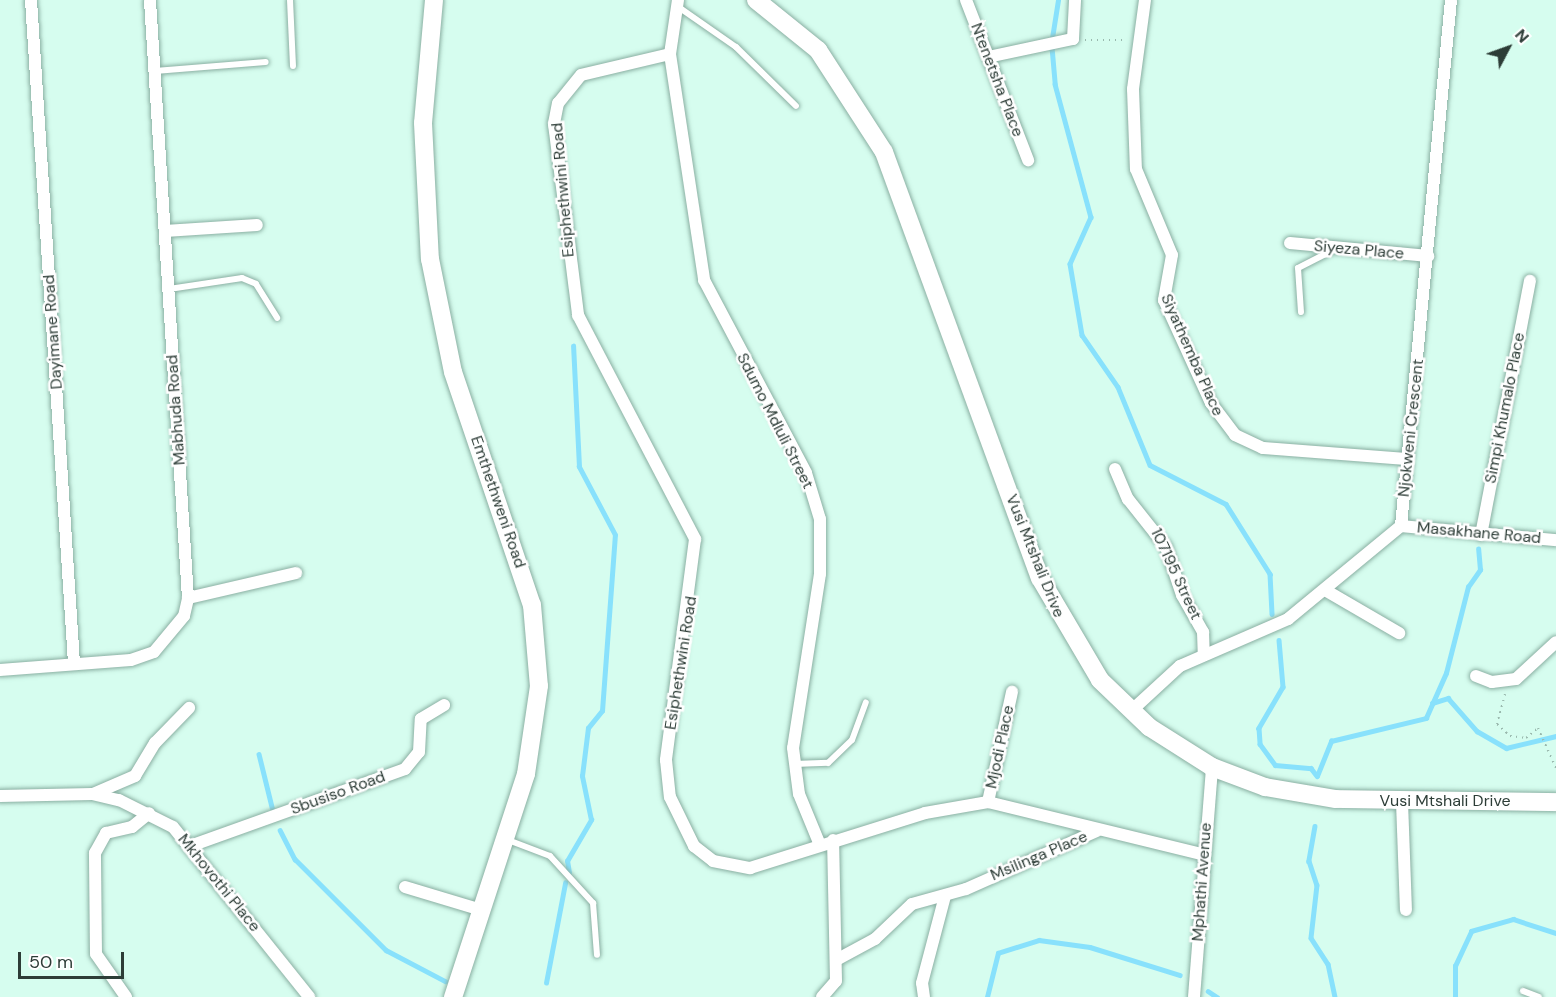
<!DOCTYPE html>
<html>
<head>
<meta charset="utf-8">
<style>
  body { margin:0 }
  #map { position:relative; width:1556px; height:997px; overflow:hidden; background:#d6fdef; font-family:"DM Sans",sans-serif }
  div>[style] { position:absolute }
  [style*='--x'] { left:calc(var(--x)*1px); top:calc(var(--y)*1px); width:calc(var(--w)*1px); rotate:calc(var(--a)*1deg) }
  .stream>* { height:4.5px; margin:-2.25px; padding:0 2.25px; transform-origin:2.25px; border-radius:2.25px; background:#88e1fc }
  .path>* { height:2px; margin-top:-1px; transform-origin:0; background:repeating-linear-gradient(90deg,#9ab9ae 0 1.5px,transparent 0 6px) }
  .roads { filter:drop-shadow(0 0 2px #8aafa2) drop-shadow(0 0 2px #8aafa2) }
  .lane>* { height:6px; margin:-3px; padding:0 3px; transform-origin:3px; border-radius:3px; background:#fff }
  .street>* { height:12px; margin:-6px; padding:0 6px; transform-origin:6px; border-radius:6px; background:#fff }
  .secondary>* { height:18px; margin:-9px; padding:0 9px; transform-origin:9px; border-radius:9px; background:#fff }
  span { translate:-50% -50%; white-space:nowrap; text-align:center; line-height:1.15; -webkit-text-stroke:5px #fff; paint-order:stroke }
  .street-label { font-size:16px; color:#2d3d37 }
  .north { position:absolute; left:1478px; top:18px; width:60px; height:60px; -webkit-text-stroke:4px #fff; paint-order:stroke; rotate:49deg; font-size:16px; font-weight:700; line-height:24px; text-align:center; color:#2d3d37 }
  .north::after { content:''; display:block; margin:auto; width:21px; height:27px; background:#2d3d37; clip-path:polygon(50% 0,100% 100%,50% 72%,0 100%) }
  .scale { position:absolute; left:18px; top:952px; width:106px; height:27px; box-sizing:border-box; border:3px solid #2d3d37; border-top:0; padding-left:8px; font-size:18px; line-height:21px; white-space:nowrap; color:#2d3d37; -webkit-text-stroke:4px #fff; paint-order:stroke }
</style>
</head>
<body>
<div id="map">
  <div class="stream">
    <div style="--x:1052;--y:38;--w:38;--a:-81"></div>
    <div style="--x:1052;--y:47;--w:37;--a:85"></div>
    <div style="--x:1055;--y:84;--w:138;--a:74.9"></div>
    <div style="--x:1091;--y:217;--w:51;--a:114.1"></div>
    <div style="--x:1070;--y:264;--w:72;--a:80.4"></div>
    <div style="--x:1082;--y:335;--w:63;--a:55.3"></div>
    <div style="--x:1118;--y:387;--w:84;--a:67.7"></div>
    <div style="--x:1150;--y:465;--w:85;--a:27.2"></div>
    <div style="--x:1226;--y:504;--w:83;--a:57.8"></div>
    <div style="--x:1270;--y:574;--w:40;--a:87.1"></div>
    <div style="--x:1279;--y:640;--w:47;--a:85.1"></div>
    <div style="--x:1283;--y:687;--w:48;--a:120.3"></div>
    <div style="--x:1259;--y:728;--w:16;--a:86"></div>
    <div style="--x:1260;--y:744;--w:26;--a:54"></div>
    <div style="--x:1275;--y:765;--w:36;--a:5"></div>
    <div style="--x:1311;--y:768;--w:10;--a:53"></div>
    <div style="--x:1432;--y:703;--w:17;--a:-17"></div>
    <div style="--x:1448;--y:698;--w:44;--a:48.7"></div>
    <div style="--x:1477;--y:731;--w:34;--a:30"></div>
    <div style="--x:1506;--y:748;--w:51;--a:-13.5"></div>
    <div style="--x:259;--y:754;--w:55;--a:76.2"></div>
    <div style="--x:1317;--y:776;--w:38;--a:-68"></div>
    <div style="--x:1331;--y:741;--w:98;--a:-13.6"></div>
    <div style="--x:1426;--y:718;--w:49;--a:-66"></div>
    <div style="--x:1446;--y:673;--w:89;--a:-75.7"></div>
    <div style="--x:1468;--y:587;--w:21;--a:-55"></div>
    <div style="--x:1480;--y:570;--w:21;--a:-95"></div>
    <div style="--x:1315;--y:826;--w:36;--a:100"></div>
    <div style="--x:1309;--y:861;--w:25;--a:72"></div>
    <div style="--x:1317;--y:885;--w:53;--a:96.5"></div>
    <div style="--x:1311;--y:938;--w:31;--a:57"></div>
    <div style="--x:1328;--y:964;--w:34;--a:78"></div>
    <div style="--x:280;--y:830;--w:33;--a:63"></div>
    <div style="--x:295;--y:859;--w:129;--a:45"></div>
    <div style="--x:386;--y:950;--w:67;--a:27.7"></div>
    <div style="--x:569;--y:873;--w:12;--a:-99"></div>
    <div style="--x:567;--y:861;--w:48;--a:-59.7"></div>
    <div style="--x:591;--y:820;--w:45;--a:-101.6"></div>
    <div style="--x:582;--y:776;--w:48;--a:-82.9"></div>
    <div style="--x:588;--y:728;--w:22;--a:-51"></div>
    <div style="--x:602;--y:711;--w:176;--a:-85.8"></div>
    <div style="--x:615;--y:535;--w:77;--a:-117.9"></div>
    <div style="--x:579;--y:467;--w:121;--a:-92.8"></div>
    <div style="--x:546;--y:983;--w:102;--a:-79.2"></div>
    <div style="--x:1208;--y:991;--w:11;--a:34"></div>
    <div style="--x:987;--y:997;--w:45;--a:-76"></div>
    <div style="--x:998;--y:953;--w:43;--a:-17.6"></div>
    <div style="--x:1039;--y:940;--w:51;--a:7.8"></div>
    <div style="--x:1090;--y:947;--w:94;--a:17.3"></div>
    <div style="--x:1455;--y:997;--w:31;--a:-90"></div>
    <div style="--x:1455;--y:966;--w:38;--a:-65"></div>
    <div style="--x:1471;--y:931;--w:44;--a:-15.9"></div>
    <div style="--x:1513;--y:919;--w:45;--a:18"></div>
  </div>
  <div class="path">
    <div style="--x:1085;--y:40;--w:42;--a:0"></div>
    <div style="--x:1505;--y:694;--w:31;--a:105"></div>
    <div style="--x:1497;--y:724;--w:18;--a:43"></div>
    <div style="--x:1510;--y:736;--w:16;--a:7"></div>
    <div style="--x:1526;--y:738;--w:16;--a:-40"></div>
    <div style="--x:1538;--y:728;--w:44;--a:65.8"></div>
  </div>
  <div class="roads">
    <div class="lane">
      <div style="--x:290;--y:0;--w:66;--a:87.4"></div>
      <div style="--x:677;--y:6;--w:72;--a:34.8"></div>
      <div style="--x:736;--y:47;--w:84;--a:44.5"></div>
      <div style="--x:155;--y:71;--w:111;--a:-4.6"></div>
      <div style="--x:169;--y:289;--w:74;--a:-8.6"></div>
      <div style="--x:242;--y:278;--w:15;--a:23"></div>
      <div style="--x:256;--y:284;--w:40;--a:58"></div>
      <div style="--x:1301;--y:312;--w:44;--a:-93.9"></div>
      <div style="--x:1298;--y:268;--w:39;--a:-27"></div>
      <div style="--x:794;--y:764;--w:34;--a:-2"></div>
      <div style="--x:828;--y:763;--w:33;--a:-44"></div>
      <div style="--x:852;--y:740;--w:40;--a:-69.8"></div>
      <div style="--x:508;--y:840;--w:45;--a:20.9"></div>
      <div style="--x:550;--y:856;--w:64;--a:47.5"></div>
      <div style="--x:593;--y:903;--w:52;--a:85.6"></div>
      <div style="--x:1523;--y:991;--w:17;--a:21"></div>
    </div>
    <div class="street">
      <div style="--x:31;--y:0;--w:665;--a:86.29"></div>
      <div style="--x:678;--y:0;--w:55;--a:98.4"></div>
      <div style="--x:670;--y:54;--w:229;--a:81.4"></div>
      <div style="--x:704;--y:280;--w:218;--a:62.1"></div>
      <div style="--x:806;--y:473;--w:48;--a:73.1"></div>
      <div style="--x:820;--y:519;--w:55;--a:90"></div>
      <div style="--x:820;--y:574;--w:176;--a:98.8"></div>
      <div style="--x:793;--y:748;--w:46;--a:82.6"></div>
      <div style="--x:799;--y:794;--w:55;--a:67.6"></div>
      <div style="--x:966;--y:0;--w:172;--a:68.8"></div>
      <div style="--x:1145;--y:0;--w:90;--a:97.7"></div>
      <div style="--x:1133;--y:89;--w:80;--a:87.9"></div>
      <div style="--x:1136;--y:169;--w:93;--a:67.3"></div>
      <div style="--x:1172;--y:255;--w:46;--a:100.1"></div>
      <div style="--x:1164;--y:300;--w:113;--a:65.5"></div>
      <div style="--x:1211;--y:403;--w:40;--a:53"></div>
      <div style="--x:1235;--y:435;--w:31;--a:25"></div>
      <div style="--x:1263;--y:448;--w:144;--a:4.4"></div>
      <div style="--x:670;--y:54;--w:91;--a:166.7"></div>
      <div style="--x:581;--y:75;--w:36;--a:129"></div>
      <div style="--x:558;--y:103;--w:21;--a:101"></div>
      <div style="--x:554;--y:124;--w:193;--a:82.8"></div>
      <div style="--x:578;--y:315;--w:253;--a:62.4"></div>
      <div style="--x:695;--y:539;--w:223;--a:97.5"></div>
      <div style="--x:666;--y:760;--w:37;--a:84"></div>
      <div style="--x:670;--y:797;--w:55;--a:63.9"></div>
      <div style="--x:694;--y:846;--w:24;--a:38"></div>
      <div style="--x:713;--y:861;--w:38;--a:11"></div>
      <div style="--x:750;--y:868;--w:183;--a:-17.4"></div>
      <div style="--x:925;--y:813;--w:64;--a:-9.9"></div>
      <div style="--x:988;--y:802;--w:220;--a:13.7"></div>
      <div style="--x:988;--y:57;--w:87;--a:-12"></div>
      <div style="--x:1073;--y:39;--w:39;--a:-87"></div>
      <div style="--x:165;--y:231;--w:92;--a:-3.7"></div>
      <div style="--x:1290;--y:243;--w:139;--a:5.4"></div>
      <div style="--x:1115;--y:469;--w:33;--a:67"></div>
      <div style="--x:1128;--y:499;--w:61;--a:51.6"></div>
      <div style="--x:1166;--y:547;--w:51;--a:71.6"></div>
      <div style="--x:1182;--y:595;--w:43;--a:60.4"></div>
      <div style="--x:1203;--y:632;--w:23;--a:88"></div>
      <div style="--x:1401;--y:526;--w:156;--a:5.2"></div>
      <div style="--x:1481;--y:535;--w:259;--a:-79.1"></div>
      <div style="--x:1325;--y:590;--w:86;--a:30.2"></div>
      <div style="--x:188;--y:598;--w:111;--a:-13"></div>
      <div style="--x:0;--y:670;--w:131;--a:-4.4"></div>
      <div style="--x:131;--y:660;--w:24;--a:-19"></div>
      <div style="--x:154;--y:652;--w:47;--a:-50.2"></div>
      <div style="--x:184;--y:616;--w:18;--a:-77"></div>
      <div style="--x:188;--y:598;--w:599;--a:-93.64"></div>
      <div style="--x:1476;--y:676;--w:17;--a:21"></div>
      <div style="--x:1492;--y:682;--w:24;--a:-7"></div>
      <div style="--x:1516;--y:679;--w:54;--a:-42.8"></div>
      <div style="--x:1131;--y:711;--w:67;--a:-42.6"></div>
      <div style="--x:1180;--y:666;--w:118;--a:-23.5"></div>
      <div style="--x:1288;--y:619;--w:146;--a:-39.5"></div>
      <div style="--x:1401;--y:526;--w:528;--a:-84.57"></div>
      <div style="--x:93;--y:794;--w:46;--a:-23.2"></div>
      <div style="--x:135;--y:776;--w:39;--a:-59"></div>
      <div style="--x:155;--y:743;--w:49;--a:-45.8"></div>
      <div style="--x:0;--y:796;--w:92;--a:-1.2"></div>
      <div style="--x:92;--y:794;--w:28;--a:13"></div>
      <div style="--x:119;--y:800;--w:60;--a:26.6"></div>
      <div style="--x:173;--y:827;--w:218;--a:51.3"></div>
      <div style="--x:988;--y:802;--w:113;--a:-77.7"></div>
      <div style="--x:1402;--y:802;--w:108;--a:87.9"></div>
      <div style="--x:193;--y:845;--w:225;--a:-19.7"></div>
      <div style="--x:405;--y:769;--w:22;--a:-51"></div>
      <div style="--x:419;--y:752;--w:33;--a:-87"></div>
      <div style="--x:421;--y:719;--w:27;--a:-31"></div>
      <div style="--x:405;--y:887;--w:79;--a:16.8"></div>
      <div style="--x:838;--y:959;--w:42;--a:-28.4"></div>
      <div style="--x:875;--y:939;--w:51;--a:-43.4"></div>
      <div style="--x:912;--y:904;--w:56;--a:-15.5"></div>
      <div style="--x:966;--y:889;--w:143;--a:-23.9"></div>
      <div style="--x:126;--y:997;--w:52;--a:-124.9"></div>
      <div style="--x:96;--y:954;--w:101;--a:-90.6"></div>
      <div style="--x:95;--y:853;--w:23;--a:-61"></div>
      <div style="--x:106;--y:833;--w:27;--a:-13"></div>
      <div style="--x:132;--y:827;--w:22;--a:-39"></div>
      <div style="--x:822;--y:997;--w:21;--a:-49"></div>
      <div style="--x:836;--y:981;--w:141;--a:-91.2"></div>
      <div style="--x:924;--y:997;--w:14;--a:-98"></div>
      <div style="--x:922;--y:983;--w:90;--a:-75.2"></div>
      <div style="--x:1194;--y:997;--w:231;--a:-85.5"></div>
    </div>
    <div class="secondary">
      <div style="--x:434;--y:0;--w:123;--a:95.1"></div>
      <div style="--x:423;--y:123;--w:136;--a:87.1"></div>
      <div style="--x:430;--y:259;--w:115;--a:78.5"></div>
      <div style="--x:453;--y:372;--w:246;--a:71.3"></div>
      <div style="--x:532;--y:605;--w:81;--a:85.1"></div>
      <div style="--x:539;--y:686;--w:89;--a:98.4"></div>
      <div style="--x:526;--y:774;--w:235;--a:108.1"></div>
      <div style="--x:756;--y:0;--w:80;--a:38.9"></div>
      <div style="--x:818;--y:50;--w:121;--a:57.1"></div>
      <div style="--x:884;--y:152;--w:454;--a:69.9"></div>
      <div style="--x:1040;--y:578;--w:118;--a:59.5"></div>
      <div style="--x:1100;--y:680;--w:68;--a:43.8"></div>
      <div style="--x:1149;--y:727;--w:75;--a:32.4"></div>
      <div style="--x:1212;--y:767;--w:57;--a:20.7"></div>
      <div style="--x:1265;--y:787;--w:72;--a:9.6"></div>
      <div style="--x:1336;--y:799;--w:220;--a:0.8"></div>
    </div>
  </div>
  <div class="street-label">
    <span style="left:997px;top:80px;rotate:69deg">Ntenetsha Place</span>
    <span style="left:563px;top:190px;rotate:-95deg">Esiphethwini Road</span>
    <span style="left:1359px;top:250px;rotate:5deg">Siyeza Place</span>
    <span style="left:53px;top:332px;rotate:-94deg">Dayimane Road</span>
    <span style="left:1192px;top:355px;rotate:66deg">Siyathemba Place</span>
    <span style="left:1505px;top:408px;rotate:-79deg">Simpi Khumalo Place</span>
    <span style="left:176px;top:410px;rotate:-94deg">Mabhuda Road</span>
    <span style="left:775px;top:421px;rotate:63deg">Sdumo Mdluli Street</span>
    <span style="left:1411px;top:428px;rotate:-84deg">Njokweni Crescent</span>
    <span style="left:498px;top:502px;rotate:71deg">Emthethweni Road</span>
    <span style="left:1479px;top:533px;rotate:5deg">Masakhane Road</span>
    <span style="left:1035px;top:556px;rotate:68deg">Vusi Mtshali Drive</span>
    <span style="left:1176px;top:574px;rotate:65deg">107195 Street</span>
    <span style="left:681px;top:663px;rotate:-81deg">Esiphethwini Road</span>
    <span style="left:1000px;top:747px;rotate:-78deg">Mjodi Place</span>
    <span style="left:338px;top:793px;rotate:-20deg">Sbusiso Road</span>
    <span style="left:1445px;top:801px">Vusi Mtshali Drive</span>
    <span style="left:1039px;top:856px;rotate:-23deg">Msilinga Place</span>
    <span style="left:1202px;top:882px;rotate:-86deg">Mphathi Avenue</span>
    <span style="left:219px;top:883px;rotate:51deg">Mkhovothi Place</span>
  </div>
  <div class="north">N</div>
  <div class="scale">50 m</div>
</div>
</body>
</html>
